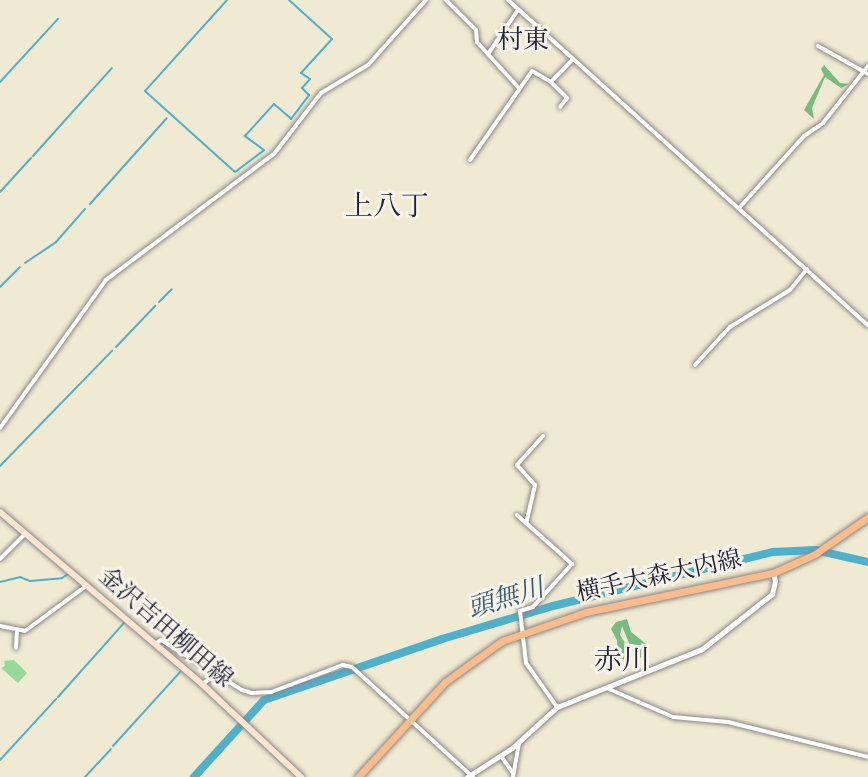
<!DOCTYPE html>
<html>
<head>
<meta charset="utf-8">
<style>
  body { margin:0 }
  #map { position:relative; width:868px; height:777px; overflow:hidden; background:#f0ead2; font-family:"IM FELL DW Pica","Noto Serif JP",serif }
  div>[style] { position:absolute }
  [style*='--x'] { left:calc(var(--x)*1px); top:calc(var(--y)*1px); width:calc(var(--w)*1px); rotate:calc(var(--a)*1deg) }
  .green>* { inset:0; background:#93db96 }
  .forest>* { inset:0; background:#76bb7f }
  .stream>* { height:2px; margin:-1px; padding:0 1px; transform-origin:1px; border-radius:1px; background:#4db1cc }
  .river>* { height:8px; margin:-4px; padding:0 4px; transform-origin:4px; border-radius:4px; background:#4db1cc }
  .roads { filter:drop-shadow(0 0 2px #898686) drop-shadow(0 0 2px #898686) }
  .minor>* { height:4px; margin:-2px; padding:0 2px; transform-origin:2px; border-radius:2px; background:#fff }
  .tertiary>* { height:5px; margin:-2.5px; padding:0 2.5px; transform-origin:2.5px; border-radius:2.5px; background:#fff }
  .secondary>* { height:6px; margin:-3px; padding:0 3px; transform-origin:3px; border-radius:3px; background:#fde4d0 }
  .primary>* { height:7px; margin:-3.5px; padding:0 3.5px; transform-origin:3.5px; border-radius:3.5px; background:#f9bc8a }
  span { translate:-50% -50%; white-space:nowrap; text-align:center; line-height:1.15; -webkit-text-stroke:6px #f7f3e8; paint-order:stroke }
  .street-label { font-size:24px; color:#22223b }
  .neighbourhood-label { font-size:26px; color:#22223b }
  .water-label { font-size:26px; color:#335b75; font-style:italic }
  .quarter-label { font-size:28px; color:#22223b }
</style>
</head>
<body>
<div id="map">
  <div class="green">
    <div style="clip-path:polygon(14px 660px,27px 673px,18px 683px,1px 668px,5px 666px,4px 661px)"></div>
  </div>
  <div class="forest">
    <div style="clip-path:polygon(824px 65px,840px 83px,849px 84px,841px 88px,825px 77px,812px 108px,814px 119px,804px 110px,824px 75px,821px 69px)"></div>
    <div style="clip-path:polygon(627px 619px,631px 632px,650px 647px,644px 656px,636px 660px,622px 626px,620px 635px,632px 654px,630px 661px,618px 658px,617px 640px,611px 629px,616px 622px)"></div>
  </div>
  <div class="stream">
    <div style="--x:227;--y:0;--w:122;--a:132"></div>
    <div style="--x:145;--y:91;--w:121;--a:42"></div>
    <div style="--x:235;--y:172;--w:36;--a:-37"></div>
    <div style="--x:264;--y:150;--w:24;--a:-144"></div>
    <div style="--x:245;--y:136;--w:43;--a:-47.8"></div>
    <div style="--x:274;--y:104;--w:23;--a:41"></div>
    <div style="--x:291;--y:119;--w:30;--a:-53"></div>
    <div style="--x:309;--y:95;--w:10;--a:-135"></div>
    <div style="--x:302;--y:88;--w:12;--a:-48"></div>
    <div style="--x:310;--y:79;--w:11;--a:-146"></div>
    <div style="--x:301;--y:73;--w:46;--a:-47.6"></div>
    <div style="--x:332;--y:39;--w:58;--a:-137.8"></div>
    <div style="--x:0;--y:82;--w:86;--a:-47.4"></div>
    <div style="--x:33;--y:156;--w:118;--a:-48.1"></div>
    <div style="--x:0;--y:192;--w:46;--a:-47.6"></div>
    <div style="--x:90;--y:204;--w:115;--a:-48.2"></div>
    <div style="--x:25;--y:263;--w:37;--a:-34"></div>
    <div style="--x:56;--y:242;--w:44;--a:-48.7"></div>
    <div style="--x:0;--y:287;--w:28;--a:-45"></div>
    <div style="--x:159;--y:302;--w:18;--a:-45"></div>
    <div style="--x:116;--y:347;--w:57;--a:-46.4"></div>
    <div style="--x:0;--y:466;--w:161;--a:-45.8"></div>
    <div style="--x:0;--y:582;--w:21;--a:-14"></div>
    <div style="--x:20;--y:577;--w:11;--a:22"></div>
    <div style="--x:30;--y:581;--w:32;--a:-5"></div>
    <div style="--x:62;--y:578;--w:7;--a:-34"></div>
    <div style="--x:58;--y:697;--w:99;--a:-48.3"></div>
    <div style="--x:113;--y:746;--w:100;--a:-47.8"></div>
    <div style="--x:0;--y:760;--w:83;--a:-47.4"></div>
    <div style="--x:85;--y:777;--w:38;--a:-47"></div>
  </div>
  <div class="river">
    <div style="--x:194;--y:777;--w:104;--a:-47.7"></div>
    <div style="--x:264;--y:700;--w:188;--a:-18.9"></div>
    <div style="--x:442;--y:639;--w:116;--a:-16.6"></div>
    <div style="--x:553;--y:606;--w:227;--a:-13.8"></div>
    <div style="--x:773;--y:552;--w:42;--a:-2.7"></div>
    <div style="--x:815;--y:550;--w:54;--a:12.8"></div>
  </div>
  <div class="roads">
    <div class="minor">
      <div style="--x:446;--y:0;--w:42;--a:45"></div>
      <div style="--x:476;--y:30;--w:12;--a:85"></div>
      <div style="--x:477;--y:42;--w:61;--a:47.7"></div>
      <div style="--x:508;--y:0;--w:485;--a:42.1"></div>
      <div style="--x:818;--y:46;--w:57;--a:29.2"></div>
      <div style="--x:488;--y:54;--w:53;--a:-55.7"></div>
      <div style="--x:551;--y:82;--w:23;--a:45"></div>
      <div style="--x:567;--y:98;--w:11;--a:128"></div>
      <div style="--x:470;--y:160;--w:108;--a:-55.1"></div>
      <div style="--x:532;--y:71;--w:22;--a:30"></div>
      <div style="--x:551;--y:82;--w:32;--a:-46"></div>
      <div style="--x:739;--y:208;--w:97;--a:-47.9"></div>
      <div style="--x:804;--y:136;--w:23;--a:-34"></div>
      <div style="--x:823;--y:123;--w:73;--a:-51.7"></div>
      <div style="--x:695;--y:365;--w:52;--a:-47.4"></div>
      <div style="--x:730;--y:327;--w:70;--a:-31.7"></div>
      <div style="--x:790;--y:290;--w:27;--a:-51"></div>
      <div style="--x:0;--y:428;--w:182;--a:-54.4"></div>
      <div style="--x:106;--y:280;--w:210;--a:-36.9"></div>
      <div style="--x:274;--y:154;--w:77;--a:-52.4"></div>
      <div style="--x:321;--y:93;--w:55;--a:-30.8"></div>
      <div style="--x:368;--y:65;--w:87;--a:-48.3"></div>
      <div style="--x:543;--y:436;--w:39;--a:132"></div>
      <div style="--x:517;--y:465;--w:27;--a:48"></div>
      <div style="--x:535;--y:485;--w:39;--a:103"></div>
      <div style="--x:526;--y:523;--w:62;--a:41.7"></div>
      <div style="--x:572;--y:564;--w:58;--a:132.2"></div>
      <div style="--x:533;--y:607;--w:14;--a:163"></div>
      <div style="--x:520;--y:611;--w:52;--a:83.4"></div>
      <div style="--x:526;--y:663;--w:54;--a:54.8"></div>
      <div style="--x:517;--y:515;--w:12;--a:42"></div>
      <div style="--x:0;--y:559;--w:35;--a:-45"></div>
      <div style="--x:0;--y:626;--w:25;--a:11"></div>
      <div style="--x:25;--y:631;--w:76;--a:-36.4"></div>
      <div style="--x:155;--y:644;--w:7;--a:-34"></div>
      <div style="--x:161;--y:640;--w:95;--a:31.7"></div>
      <div style="--x:242;--y:690;--w:10;--a:17"></div>
      <div style="--x:252;--y:693;--w:19;--a:-3"></div>
      <div style="--x:271;--y:692;--w:77;--a:-20.6"></div>
      <div style="--x:343;--y:665;--w:9;--a:13"></div>
      <div style="--x:352;--y:667;--w:164;--a:42.3"></div>
      <div style="--x:16;--y:648;--w:17;--a:-87"></div>
      <div style="--x:202;--y:684;--w:17;--a:-33"></div>
      <div style="--x:609;--y:689;--w:70;--a:23.6"></div>
      <div style="--x:673;--y:717;--w:55;--a:5.2"></div>
      <div style="--x:728;--y:722;--w:144;--a:14"></div>
      <div style="--x:501;--y:756;--w:21;--a:55"></div>
      <div style="--x:513;--y:777;--w:36;--a:-80"></div>
    </div>
    <div class="tertiary">
      <div style="--x:467;--y:777;--w:54;--a:-32.8"></div>
      <div style="--x:512;--y:748;--w:61;--a:-42.3"></div>
      <div style="--x:557;--y:707;--w:156;--a:-21.8"></div>
      <div style="--x:702;--y:649;--w:89;--a:-38.2"></div>
      <div style="--x:772;--y:594;--w:13;--a:-77"></div>
      <div style="--x:775;--y:581;--w:8;--a:-104"></div>
    </div>
    <div class="secondary">
      <div style="--x:0;--y:512;--w:265;--a:40.4"></div>
      <div style="--x:202;--y:684;--w:136;--a:43.2"></div>
    </div>
    <div class="primary">
      <div style="--x:358;--y:777;--w:129;--a:-47.5"></div>
      <div style="--x:445;--y:682;--w:70;--a:-35.7"></div>
      <div style="--x:502;--y:641;--w:89;--a:-19"></div>
      <div style="--x:586;--y:612;--w:191;--a:-11.8"></div>
      <div style="--x:773;--y:573;--w:46;--a:-24.3"></div>
      <div style="--x:815;--y:554;--w:65;--a:-34.9"></div>
    </div>
  </div>
  <div class="street-label">
    <span style="left:659px;top:577px;rotate:-12deg">横手大森大内線</span>
    <span style="left:165px;top:628px;rotate:41deg">金沢吉田柳田線</span>
  </div>
  <div class="neighbourhood-label">
    <span style="left:523px;top:41px">村東</span>
  </div>
  <div class="water-label">
    <span style="left:506px;top:599px;rotate:-17deg">頭無川</span>
  </div>
  <div class="quarter-label">
    <span style="left:387px;top:207px">上八丁</span>
    <span style="left:622px;top:661px">赤川</span>
  </div>
</div>
</body>
</html>
